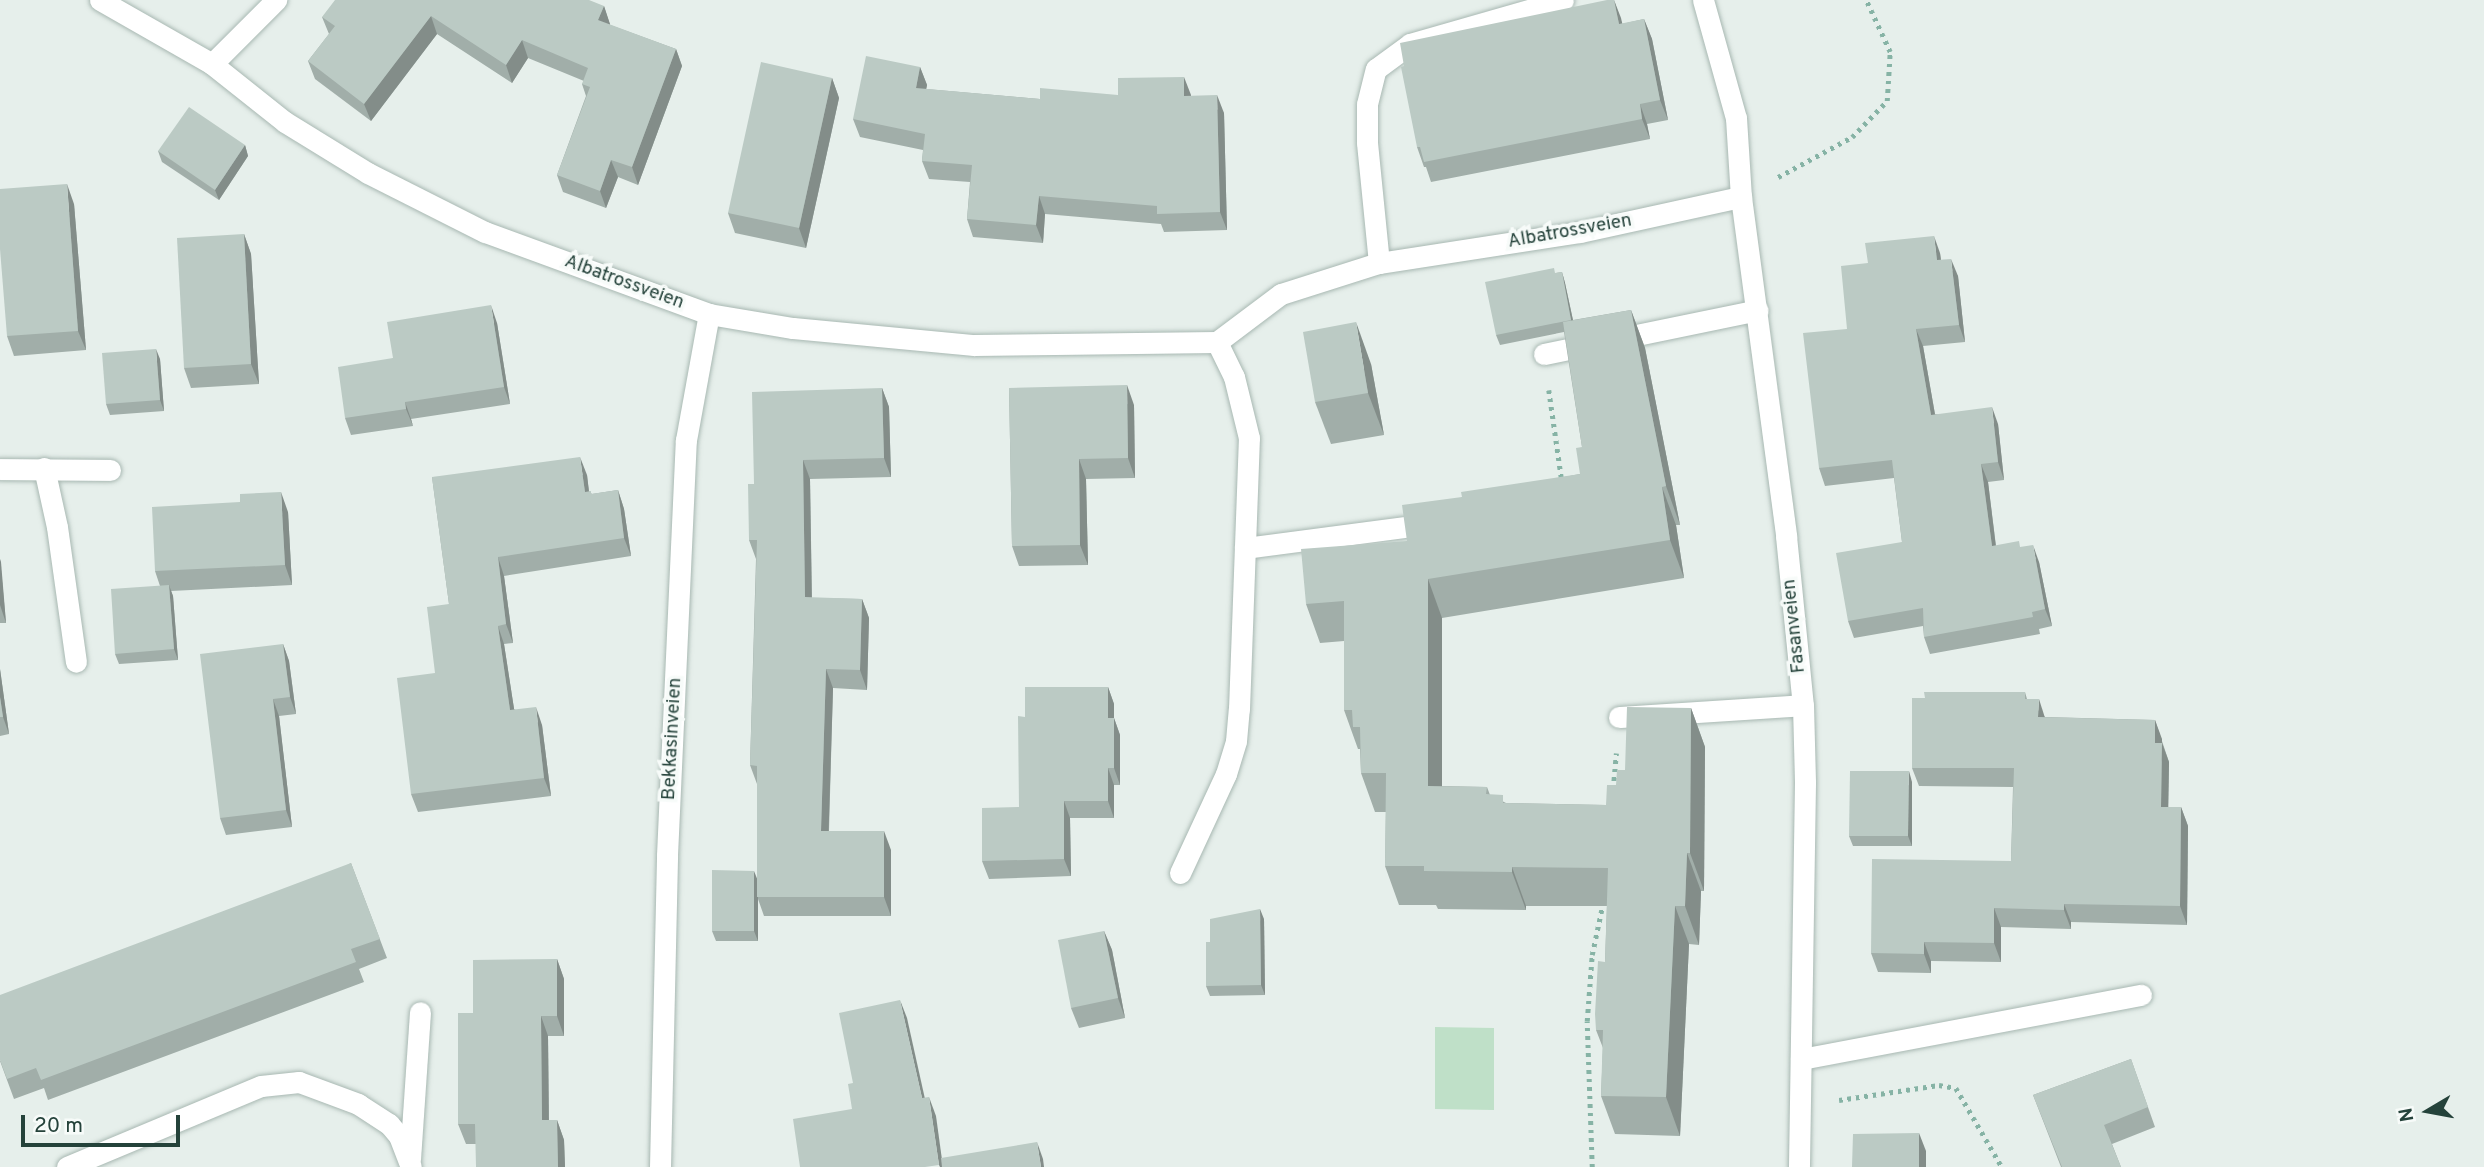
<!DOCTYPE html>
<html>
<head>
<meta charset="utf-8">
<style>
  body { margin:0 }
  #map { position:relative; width:2484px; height:1167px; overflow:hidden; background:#e6efeb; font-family:Overpass,sans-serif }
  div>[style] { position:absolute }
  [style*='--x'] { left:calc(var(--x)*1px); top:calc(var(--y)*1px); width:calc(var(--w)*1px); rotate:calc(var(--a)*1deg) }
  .green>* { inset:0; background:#bfe0c8 }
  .path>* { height:4.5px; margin-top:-2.25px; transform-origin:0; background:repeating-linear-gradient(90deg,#86b3a5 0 3.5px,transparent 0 8.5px) }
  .roads { filter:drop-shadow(0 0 2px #a8b8b2) drop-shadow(0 0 2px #a8b8b2) }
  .service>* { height:21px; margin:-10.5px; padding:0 10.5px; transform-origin:10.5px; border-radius:10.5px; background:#fff }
  .minor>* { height:21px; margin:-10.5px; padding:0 10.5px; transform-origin:10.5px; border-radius:10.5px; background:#fff }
  .wall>* { inset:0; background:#a1aea9 }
  .shaded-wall>* { inset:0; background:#838d89 }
  .building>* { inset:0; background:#bbcac4 }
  span { translate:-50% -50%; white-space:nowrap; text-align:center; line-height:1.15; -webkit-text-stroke:7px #f7fbf9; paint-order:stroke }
  .street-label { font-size:19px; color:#24423a }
  .north { position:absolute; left:2393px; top:1076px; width:70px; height:70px; -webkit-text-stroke:5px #f7fbf9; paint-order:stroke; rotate:260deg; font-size:19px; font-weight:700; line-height:28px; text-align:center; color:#24423a }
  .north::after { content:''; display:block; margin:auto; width:24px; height:32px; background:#24423a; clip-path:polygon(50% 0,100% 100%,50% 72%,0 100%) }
  .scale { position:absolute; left:21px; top:1115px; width:159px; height:32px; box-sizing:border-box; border:4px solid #24423a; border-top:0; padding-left:9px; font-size:21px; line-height:24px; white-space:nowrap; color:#24423a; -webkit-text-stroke:5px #f7fbf9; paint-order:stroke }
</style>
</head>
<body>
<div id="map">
  <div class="green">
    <div style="clip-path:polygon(1435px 1027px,1494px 1028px,1494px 1110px,1435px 1109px)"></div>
  </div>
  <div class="path">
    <div style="--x:1778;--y:177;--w:84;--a:-28.4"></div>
    <div style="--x:1852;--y:137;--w:50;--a:-45.8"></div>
    <div style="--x:1887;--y:101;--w:49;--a:-86.5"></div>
    <div style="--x:1890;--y:52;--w:57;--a:-114.8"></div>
    <div style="--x:1549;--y:390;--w:92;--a:81.9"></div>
    <div style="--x:1613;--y:789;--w:36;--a:-85"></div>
    <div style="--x:1839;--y:1100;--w:101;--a:-8.5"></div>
    <div style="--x:1939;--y:1085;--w:17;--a:10"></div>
    <div style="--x:1956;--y:1088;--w:91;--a:59.8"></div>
    <div style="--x:1592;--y:1167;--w:146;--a:-92"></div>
    <div style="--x:1587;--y:1021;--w:66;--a:-85.7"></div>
    <div style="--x:1592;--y:955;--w:53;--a:-78.1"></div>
  </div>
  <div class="roads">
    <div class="service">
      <div style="--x:212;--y:64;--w:91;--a:-45"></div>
      <div style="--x:1379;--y:263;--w:122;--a:-95.7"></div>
      <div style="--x:1367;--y:142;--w:38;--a:-90"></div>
      <div style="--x:1367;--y:104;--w:36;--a:-76"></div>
      <div style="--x:1376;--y:69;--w:42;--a:-36.3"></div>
      <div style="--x:1410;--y:44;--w:159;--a:-16"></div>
      <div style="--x:1544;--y:354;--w:218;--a:-11.6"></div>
      <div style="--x:44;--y:468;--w:60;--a:77.6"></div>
      <div style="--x:57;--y:527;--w:136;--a:82"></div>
      <div style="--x:1245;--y:548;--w:161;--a:-7.5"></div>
      <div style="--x:1619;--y:717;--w:184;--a:-3.7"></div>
      <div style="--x:1801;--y:1059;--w:346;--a:-10.7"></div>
      <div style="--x:410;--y:1159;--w:147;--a:-86.1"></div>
    </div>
    <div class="minor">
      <div style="--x:100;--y:0;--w:129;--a:29.7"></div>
      <div style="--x:212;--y:64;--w:93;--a:38.5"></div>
      <div style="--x:285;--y:122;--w:97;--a:31.6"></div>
      <div style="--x:368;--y:173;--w:131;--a:26.8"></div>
      <div style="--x:485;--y:232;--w:239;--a:20.1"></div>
      <div style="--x:709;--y:314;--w:85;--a:9.5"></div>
      <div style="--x:793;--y:328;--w:182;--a:5.4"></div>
      <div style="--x:974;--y:345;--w:243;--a:-0.7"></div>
      <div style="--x:1217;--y:342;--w:80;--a:-36.9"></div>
      <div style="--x:1281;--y:294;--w:103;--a:-17.6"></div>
      <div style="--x:1379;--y:263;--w:203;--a:-8.8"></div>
      <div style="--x:1580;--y:232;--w:165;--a:-12.3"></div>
      <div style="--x:1703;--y:0;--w:123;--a:74.4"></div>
      <div style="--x:1736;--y:118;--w:79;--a:86.4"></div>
      <div style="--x:1741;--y:197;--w:342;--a:82.4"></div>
      <div style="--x:1786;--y:536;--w:170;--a:84.3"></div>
      <div style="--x:1803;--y:705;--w:78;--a:88.5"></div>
      <div style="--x:1805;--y:783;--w:384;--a:90.9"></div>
      <div style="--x:0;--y:469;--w:110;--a:0.5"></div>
      <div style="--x:1180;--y:873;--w:109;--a:-65.1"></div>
      <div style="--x:1226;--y:774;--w:34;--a:-73"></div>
      <div style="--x:1236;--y:741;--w:32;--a:-85"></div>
      <div style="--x:1239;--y:709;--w:271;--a:-87.9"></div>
      <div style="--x:1249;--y:438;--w:63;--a:-103.8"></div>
      <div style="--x:1234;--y:377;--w:39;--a:-116"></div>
      <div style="--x:67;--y:1167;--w:210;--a:-22.7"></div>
      <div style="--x:261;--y:1086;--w:38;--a:-6"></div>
      <div style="--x:299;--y:1082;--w:63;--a:20.4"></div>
      <div style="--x:358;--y:1104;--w:37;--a:33"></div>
      <div style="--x:389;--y:1124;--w:16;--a:50"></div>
      <div style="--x:399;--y:1136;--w:33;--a:69"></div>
      <div style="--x:660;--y:1167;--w:312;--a:-88.7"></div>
      <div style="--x:667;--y:855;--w:415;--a:-87.4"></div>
      <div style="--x:686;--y:440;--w:128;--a:-79.7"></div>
    </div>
  </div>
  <div class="wall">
    <div style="clip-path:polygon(1614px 0,1622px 24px,1644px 19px,1652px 39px,1668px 120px,1647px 124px,1650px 139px,1431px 182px,1426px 167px,1424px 167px,1417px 147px)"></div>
    <div style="clip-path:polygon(604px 6px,610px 25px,676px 49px,682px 66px,638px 185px,618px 177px,606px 208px,563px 192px,557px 175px,586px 96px,582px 84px,584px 81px,528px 58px,512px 83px,437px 34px,371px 121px,315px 79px,308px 61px,329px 34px,322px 17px)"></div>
    <div style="clip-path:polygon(920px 67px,927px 85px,926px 89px,1040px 99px,1118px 95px,1191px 95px,1191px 96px,1224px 113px,1227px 230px,1164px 232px,1161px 224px,1045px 214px,1043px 243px,973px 237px,967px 219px,970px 182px,929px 179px,922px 161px,923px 150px,860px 137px,853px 119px)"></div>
    <div style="clip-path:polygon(832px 78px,839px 98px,806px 248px,735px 233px,728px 213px)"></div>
    <div style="clip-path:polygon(245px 145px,248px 156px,219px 200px,162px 162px,158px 151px)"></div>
    <div style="clip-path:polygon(74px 204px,86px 350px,14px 356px,7px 336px)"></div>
    <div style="clip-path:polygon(244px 234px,251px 254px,259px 384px,191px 388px,184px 368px)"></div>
    <div style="clip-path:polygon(1940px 253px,1941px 260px,1958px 276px,1965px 342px,1923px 346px,1935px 414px,1998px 424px,2004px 480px,1988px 482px,1996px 546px,2021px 547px,2039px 562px,2052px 626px,2039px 629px,2040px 634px,1930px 654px,1924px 637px,1923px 626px,1854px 638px,1848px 621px,1902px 542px,1894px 478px,1825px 486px,1819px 468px,1847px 329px,1868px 263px)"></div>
    <div style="clip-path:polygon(1562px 272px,1565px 283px,1573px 320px,1631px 310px,1645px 348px,1680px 525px,1676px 525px,1684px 578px,1442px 618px,1442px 786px,1487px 787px,1490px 795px,1506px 803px,1606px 805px,1625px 770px,1691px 708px,1705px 747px,1704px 891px,1701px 891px,1699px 945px,1689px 944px,1680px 1136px,1615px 1134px,1601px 1096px,1603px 1048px,1596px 1030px,1605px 962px,1607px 906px,1526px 906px,1526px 910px,1438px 909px,1436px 905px,1399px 905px,1385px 866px,1386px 812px,1375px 812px,1361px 773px,1360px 749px,1358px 749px,1344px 710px,1344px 641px,1320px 643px,1306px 604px,1407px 541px,1462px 497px,1580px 474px,1582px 447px,1564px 332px,1500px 345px,1496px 335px,1556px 273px)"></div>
    <div style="clip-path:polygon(497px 323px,510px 404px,411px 419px,413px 426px,351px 435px,345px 418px,393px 358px)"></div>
    <div style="clip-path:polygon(160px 359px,164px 411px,110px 415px,106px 404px)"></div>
    <div style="clip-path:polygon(1371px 364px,1384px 435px,1331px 444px,1315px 402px)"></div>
    <div style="clip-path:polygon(882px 388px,889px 407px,891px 477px,810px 479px,812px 598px,862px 599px,869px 618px,867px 690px,833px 688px,829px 831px,891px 850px,891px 916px,764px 916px,758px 899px,758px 941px,716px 941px,712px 931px,757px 879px,757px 784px,750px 765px,756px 559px,749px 540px,754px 484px)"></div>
    <div style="clip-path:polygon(1009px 388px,1134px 405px,1135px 478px,1086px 479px,1088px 565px,1019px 566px,1012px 546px)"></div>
    <div style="clip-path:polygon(587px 475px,589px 491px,592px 494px,618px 490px,624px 509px,631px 556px,504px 576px,513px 643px,504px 644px,514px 709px,542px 725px,551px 796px,418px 812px,411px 794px,449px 604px,432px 477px)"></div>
    <div style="clip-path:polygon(288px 512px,292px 585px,171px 591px,173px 596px,178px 660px,119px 664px,115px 654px,160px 586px,155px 571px)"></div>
    <div style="clip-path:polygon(0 559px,6px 623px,0 623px)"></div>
    <div style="clip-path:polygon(283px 644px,289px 661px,296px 714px,279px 716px,292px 827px,226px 835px,220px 818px)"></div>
    <div style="clip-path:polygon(0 669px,9px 734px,0 736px)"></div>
    <div style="clip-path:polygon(1108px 687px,1114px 704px,1114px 718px,1120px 735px,1120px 785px,1114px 785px,1114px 818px,1070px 818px,1071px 876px,989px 879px,982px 861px,1019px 807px,1025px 717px)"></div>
    <div style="clip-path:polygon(2025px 692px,2027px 699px,2045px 717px,2155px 720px,2169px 762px,2168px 807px,2181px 807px,2188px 826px,2187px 925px,2071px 922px,2071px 929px,2001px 927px,2001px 962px,1931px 961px,1931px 973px,1878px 972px,1871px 953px,2011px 861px,2013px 787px,1919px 786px,1912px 768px,1925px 698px)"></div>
    <div style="clip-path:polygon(1912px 782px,1912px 846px,1853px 846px,1849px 836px)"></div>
    <div style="clip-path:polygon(351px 863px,387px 958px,359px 969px,364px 982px,48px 1100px,44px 1088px,14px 1099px,0 1061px)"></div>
    <div style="clip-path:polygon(1264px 919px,1265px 995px,1210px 996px,1206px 986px,1210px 942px)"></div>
    <div style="clip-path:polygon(1104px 931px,1112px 950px,1125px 1018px,1079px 1028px,1071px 1008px)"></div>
    <div style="clip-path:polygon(557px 959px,564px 979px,564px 1036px,548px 1036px,549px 1120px,557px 1120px,564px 1140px,565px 1167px,476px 1167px,476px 1144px,466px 1144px,458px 1124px,473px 1013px)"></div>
    <div style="clip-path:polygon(2131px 1059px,2155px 1127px,2112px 1144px,2121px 1167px,2061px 1167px,2033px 1095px)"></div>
  </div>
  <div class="shaded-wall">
    <div style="clip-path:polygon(1614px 0,1621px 18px,1627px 44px,1619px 24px)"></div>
    <div style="clip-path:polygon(604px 6px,610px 24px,605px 38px,598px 20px)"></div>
    <div style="clip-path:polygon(431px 16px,437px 34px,371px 121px,364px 104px)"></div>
    <div style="clip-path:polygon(1644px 19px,1652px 39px,1668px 120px,1660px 100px)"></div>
    <div style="clip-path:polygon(522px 40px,528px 58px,512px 83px,506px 65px)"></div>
    <div style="clip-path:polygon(676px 49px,682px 66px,638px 185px,632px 167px)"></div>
    <div style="clip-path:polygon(920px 67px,927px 85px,923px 106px,916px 88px)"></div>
    <div style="clip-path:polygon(1184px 77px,1191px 95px,1191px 114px,1184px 96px)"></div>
    <div style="clip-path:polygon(832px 78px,839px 98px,806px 248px,799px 228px)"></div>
    <div style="clip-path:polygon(1217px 95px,1224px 113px,1227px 230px,1220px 212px)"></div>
    <div style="clip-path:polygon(1640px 104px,1647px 124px,1650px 139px,1642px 119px)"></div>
    <div style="clip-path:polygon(245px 145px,248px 156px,219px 200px,215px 190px)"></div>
    <div style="clip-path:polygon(611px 160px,618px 177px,606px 208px,600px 191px)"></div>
    <div style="clip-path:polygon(67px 184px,74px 204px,86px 350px,78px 331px)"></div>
    <div style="clip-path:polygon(1039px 196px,1045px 214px,1043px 243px,1036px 225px)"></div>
    <div style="clip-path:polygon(244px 234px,251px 254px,259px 384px,251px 364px)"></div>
    <div style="clip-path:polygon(1934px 236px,1940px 253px,1943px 277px,1937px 260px)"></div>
    <div style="clip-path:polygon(1951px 259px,1958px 276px,1965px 342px,1959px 325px)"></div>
    <div style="clip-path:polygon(1562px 272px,1565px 283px,1575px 330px,1571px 320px)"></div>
    <div style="clip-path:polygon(491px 305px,497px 323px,510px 404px,504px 387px)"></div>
    <div style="clip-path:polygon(1631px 310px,1645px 348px,1680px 525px,1666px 486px)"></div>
    <div style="clip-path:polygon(1356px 322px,1371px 364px,1384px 435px,1368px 393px)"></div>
    <div style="clip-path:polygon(1916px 329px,1923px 346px,1938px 432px,1931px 415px)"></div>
    <div style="clip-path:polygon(156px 349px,160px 359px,164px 411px,160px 400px)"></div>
    <div style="clip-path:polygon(1127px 385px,1134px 405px,1135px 478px,1128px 458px)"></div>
    <div style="clip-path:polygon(882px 388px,889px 407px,891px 477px,884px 458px)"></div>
    <div style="clip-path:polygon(405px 402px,411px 419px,413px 426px,406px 409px)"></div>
    <div style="clip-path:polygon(1992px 407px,1998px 424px,2004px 480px,1998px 462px)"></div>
    <div style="clip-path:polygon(580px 457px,587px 475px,591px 510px,585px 492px)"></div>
    <div style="clip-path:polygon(1079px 459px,1086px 479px,1088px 565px,1080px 545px)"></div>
    <div style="clip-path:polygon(803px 460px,810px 479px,812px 616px,805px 597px)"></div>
    <div style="clip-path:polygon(1981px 464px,1988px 482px,1998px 564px,1992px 546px)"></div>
    <div style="clip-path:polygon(1662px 487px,1676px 525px,1684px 578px,1670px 540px)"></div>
    <div style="clip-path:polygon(618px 490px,624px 509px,631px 556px,624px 538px)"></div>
    <div style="clip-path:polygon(281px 492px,288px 512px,292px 585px,285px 565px)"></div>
    <div style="clip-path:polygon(2033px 545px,2039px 562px,2052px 626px,2045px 609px)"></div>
    <div style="clip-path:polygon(498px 557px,504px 576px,513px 643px,506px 624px)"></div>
    <div style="clip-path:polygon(0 559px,1px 562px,6px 623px,0 605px)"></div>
    <div style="clip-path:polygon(1428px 579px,1442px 618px,1442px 824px,1428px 786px)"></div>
    <div style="clip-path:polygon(169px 585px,173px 596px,178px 660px,174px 649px)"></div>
    <div style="clip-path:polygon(862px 599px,869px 618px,867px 690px,860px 670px)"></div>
    <div style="clip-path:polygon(498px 626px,504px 644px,517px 728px,510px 710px)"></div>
    <div style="clip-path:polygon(283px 644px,289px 661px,296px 714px,290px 697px)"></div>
    <div style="clip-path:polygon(0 669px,9px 734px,3px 717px,0 697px)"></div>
    <div style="clip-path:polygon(826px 669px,833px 688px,828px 850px,821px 831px)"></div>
    <div style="clip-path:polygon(1108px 687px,1114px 704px,1114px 718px,1120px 735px,1120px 785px,1114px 768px,1108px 718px)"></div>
    <div style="clip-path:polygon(273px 699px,279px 716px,292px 827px,286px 810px)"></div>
    <div style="clip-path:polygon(2039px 699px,2045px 718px,2038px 717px)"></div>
    <div style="clip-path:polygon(536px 707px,542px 725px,551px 796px,544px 778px)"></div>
    <div style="clip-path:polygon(1691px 708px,1705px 747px,1704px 891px,1690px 853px)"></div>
    <div style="clip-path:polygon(2155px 720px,2162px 739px,2162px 762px,2155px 743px)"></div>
    <div style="clip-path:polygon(2162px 743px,2169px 762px,2168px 825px,2161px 807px)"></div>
    <div style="clip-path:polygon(1108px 768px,1114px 785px,1114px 818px,1108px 801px)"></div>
    <div style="clip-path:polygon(1909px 771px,1912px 782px,1912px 846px,1908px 836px)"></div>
    <div style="clip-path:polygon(1064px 801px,1070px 818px,1071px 876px,1064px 859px)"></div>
    <div style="clip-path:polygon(2181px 807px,2188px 826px,2187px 925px,2180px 906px)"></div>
    <div style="clip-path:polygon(884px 831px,891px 850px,891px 916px,884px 897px)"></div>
    <div style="clip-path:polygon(1687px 853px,1701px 891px,1699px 945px,1685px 906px)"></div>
    <div style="clip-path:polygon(1512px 867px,1526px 906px,1526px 910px,1512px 872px)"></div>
    <div style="clip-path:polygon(754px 871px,758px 881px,758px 941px,754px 931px)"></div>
    <div style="clip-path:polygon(2064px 904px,2071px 922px,2071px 929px,2064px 910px)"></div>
    <div style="clip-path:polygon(1675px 906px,1689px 944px,1680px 1136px,1666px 1097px)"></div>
    <div style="clip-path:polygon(1994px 908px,2001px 927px,2001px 962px,1994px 943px)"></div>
    <div style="clip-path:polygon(1260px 909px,1264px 919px,1265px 995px,1261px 985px)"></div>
    <div style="clip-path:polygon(1104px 931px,1112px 950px,1125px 1018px,1118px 998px)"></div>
    <div style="clip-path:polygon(1924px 942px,1931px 961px,1931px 973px,1924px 954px)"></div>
    <div style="clip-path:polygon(557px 959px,564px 979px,564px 1036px,557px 1016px)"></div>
    <div style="clip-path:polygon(900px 1000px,907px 1018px,929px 1117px,922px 1098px)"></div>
    <div style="clip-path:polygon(541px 1016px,548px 1036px,549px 1140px,542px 1120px)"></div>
    <div style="clip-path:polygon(929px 1097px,936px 1116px,943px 1167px,940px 1167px,939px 1165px)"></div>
    <div style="clip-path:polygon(557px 1120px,564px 1140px,565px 1167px,558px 1167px)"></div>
    <div style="clip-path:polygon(1919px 1133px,1926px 1151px,1926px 1167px,1919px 1167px)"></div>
    <div style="clip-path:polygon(1037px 1142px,1043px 1159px,1044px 1167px,1041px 1167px)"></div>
  </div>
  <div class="building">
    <div style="clip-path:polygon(335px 0,589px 0,604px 6px,598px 20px,676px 49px,632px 167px,611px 160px,600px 191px,557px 175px,590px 87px,582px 84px,588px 68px,522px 40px,506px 65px,431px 16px,364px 104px,308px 61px,335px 26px,322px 17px)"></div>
    <div style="clip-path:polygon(1607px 0,1614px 0,1619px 24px,1644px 19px,1660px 100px,1640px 104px,1642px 119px,1424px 162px,1420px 147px,1417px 147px,1401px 67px,1404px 66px,1400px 43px)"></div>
    <div style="clip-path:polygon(866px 56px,920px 67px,916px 88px,1040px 99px,1040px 88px,1118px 95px,1118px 78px,1184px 77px,1184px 96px,1217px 95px,1220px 212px,1157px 214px,1157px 206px,1039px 196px,1036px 225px,967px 219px,972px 165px,922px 161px,925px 134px,853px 119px)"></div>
    <div style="clip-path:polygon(761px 62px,832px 78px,799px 228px,728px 213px)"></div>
    <div style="clip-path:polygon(189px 107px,245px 145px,215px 190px,158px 151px)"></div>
    <div style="clip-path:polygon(67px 184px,78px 331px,7px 336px,0 249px,0 189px)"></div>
    <div style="clip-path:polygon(244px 234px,251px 364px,184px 368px,177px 238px)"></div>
    <div style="clip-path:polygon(1934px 236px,1937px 260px,1951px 259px,1959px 325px,1916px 329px,1931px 415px,1992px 407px,1998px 462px,1981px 464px,1992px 546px,2019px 541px,2020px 547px,2033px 545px,2045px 609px,2032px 612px,2033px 617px,1924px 637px,1923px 608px,1848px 621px,1836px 553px,1902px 542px,1892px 460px,1819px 468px,1803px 333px,1847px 329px,1841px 266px,1868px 263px,1865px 243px)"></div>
    <div style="clip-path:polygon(1554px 268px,1555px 273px,1562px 272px,1571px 320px,1496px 335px,1485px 282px)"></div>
    <div style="clip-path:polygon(491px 305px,504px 387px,405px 402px,406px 409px,345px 418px,338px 367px,393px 358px,387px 322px)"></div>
    <div style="clip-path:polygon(1631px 310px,1666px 486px,1662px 487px,1670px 540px,1428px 579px,1428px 786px,1487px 787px,1486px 794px,1503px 795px,1503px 803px,1606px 805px,1607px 785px,1616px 785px,1617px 770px,1625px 770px,1627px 707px,1691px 708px,1690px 853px,1687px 853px,1685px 906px,1675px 906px,1666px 1097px,1601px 1096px,1603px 1030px,1596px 1030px,1595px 1014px,1598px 961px,1605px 962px,1608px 868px,1512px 867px,1512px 872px,1424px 871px,1424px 866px,1385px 866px,1386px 773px,1361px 773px,1360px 727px,1353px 727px,1352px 710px,1344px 710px,1344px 601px,1306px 604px,1301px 549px,1407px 541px,1402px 505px,1462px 497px,1461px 492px,1580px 474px,1576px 448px,1582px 447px,1563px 322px)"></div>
    <div style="clip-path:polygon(1356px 322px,1368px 393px,1315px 402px,1303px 332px)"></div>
    <div style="clip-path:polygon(156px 349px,160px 400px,106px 404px,102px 353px)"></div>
    <div style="clip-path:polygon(1127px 385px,1128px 458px,1079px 459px,1080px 545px,1012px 546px,1009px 388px)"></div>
    <div style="clip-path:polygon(882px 388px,884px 458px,803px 460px,805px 597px,862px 599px,860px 670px,826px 669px,821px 831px,884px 831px,884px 897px,757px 897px,757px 766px,750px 765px,757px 540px,749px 540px,748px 484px,754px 484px,752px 392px)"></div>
    <div style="clip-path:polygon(580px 457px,585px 492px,591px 491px,591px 494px,618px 490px,624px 538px,498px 557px,506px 624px,498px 626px,510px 710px,536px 707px,544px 778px,411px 794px,397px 678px,435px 673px,427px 607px,449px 604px,432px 477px)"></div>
    <div style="clip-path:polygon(281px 492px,285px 565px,155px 571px,152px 507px,240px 502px,240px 494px)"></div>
    <div style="clip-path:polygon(169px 585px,174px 649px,115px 654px,111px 589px)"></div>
    <div style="clip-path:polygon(283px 644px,290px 697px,273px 699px,286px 810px,220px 818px,200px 654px)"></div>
    <div style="clip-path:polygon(1025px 687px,1108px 687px,1108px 718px,1114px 718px,1114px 768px,1108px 768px,1108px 801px,1064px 801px,1064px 859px,982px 861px,982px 808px,1019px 807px,1018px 716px,1025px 717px)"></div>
    <div style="clip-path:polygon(1924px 692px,2025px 692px,2025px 699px,2039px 699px,2038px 717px,2155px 720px,2155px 743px,2162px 743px,2161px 807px,2181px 807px,2180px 906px,2064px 904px,2064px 910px,1994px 908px,1994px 943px,1924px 942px,1924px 954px,1871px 953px,1872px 859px,2011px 861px,2014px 768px,1912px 768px,1912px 698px,1925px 698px)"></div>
    <div style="clip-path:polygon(0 697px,3px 717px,0 717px)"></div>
    <div style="clip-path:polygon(1850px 771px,1909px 771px,1908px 836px,1849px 836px)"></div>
    <div style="clip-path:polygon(351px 863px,380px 939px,351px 949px,356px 962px,41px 1080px,36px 1068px,7px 1079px,0 1060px,0 995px)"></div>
    <div style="clip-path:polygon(712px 870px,754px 871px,754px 931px,712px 931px)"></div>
    <div style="clip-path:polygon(1260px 909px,1261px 985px,1206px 986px,1206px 942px,1210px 942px,1210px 919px)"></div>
    <div style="clip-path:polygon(1104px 931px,1118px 998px,1071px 1008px,1058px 940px)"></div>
    <div style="clip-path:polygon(557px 959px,557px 1016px,541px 1016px,542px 1120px,557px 1120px,558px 1167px,476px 1167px,475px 1124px,458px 1124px,458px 1013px,473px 1013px,473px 960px)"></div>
    <div style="clip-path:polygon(900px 1000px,922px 1098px,929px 1097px,939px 1165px,925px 1167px,800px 1167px,793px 1119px,852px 1109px,848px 1084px,853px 1083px,839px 1013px)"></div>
    <div style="clip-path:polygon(2131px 1059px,2148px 1107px,2104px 1125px,2121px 1167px,2062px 1167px,2033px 1095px)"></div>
    <div style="clip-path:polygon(1919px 1133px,1919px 1167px,1852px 1167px,1853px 1134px)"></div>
    <div style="clip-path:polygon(1037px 1142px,1041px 1167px,942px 1167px,941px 1158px)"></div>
  </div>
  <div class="street-label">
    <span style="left:1570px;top:232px;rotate:-10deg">Albatrossveien</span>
    <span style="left:624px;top:283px;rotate:20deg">Albatrossveien</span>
    <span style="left:1795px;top:626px;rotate:-96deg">Fasanveien</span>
    <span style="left:673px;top:739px;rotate:-87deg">Bekkasinveien</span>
  </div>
  <div class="north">N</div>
  <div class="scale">20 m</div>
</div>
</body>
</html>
